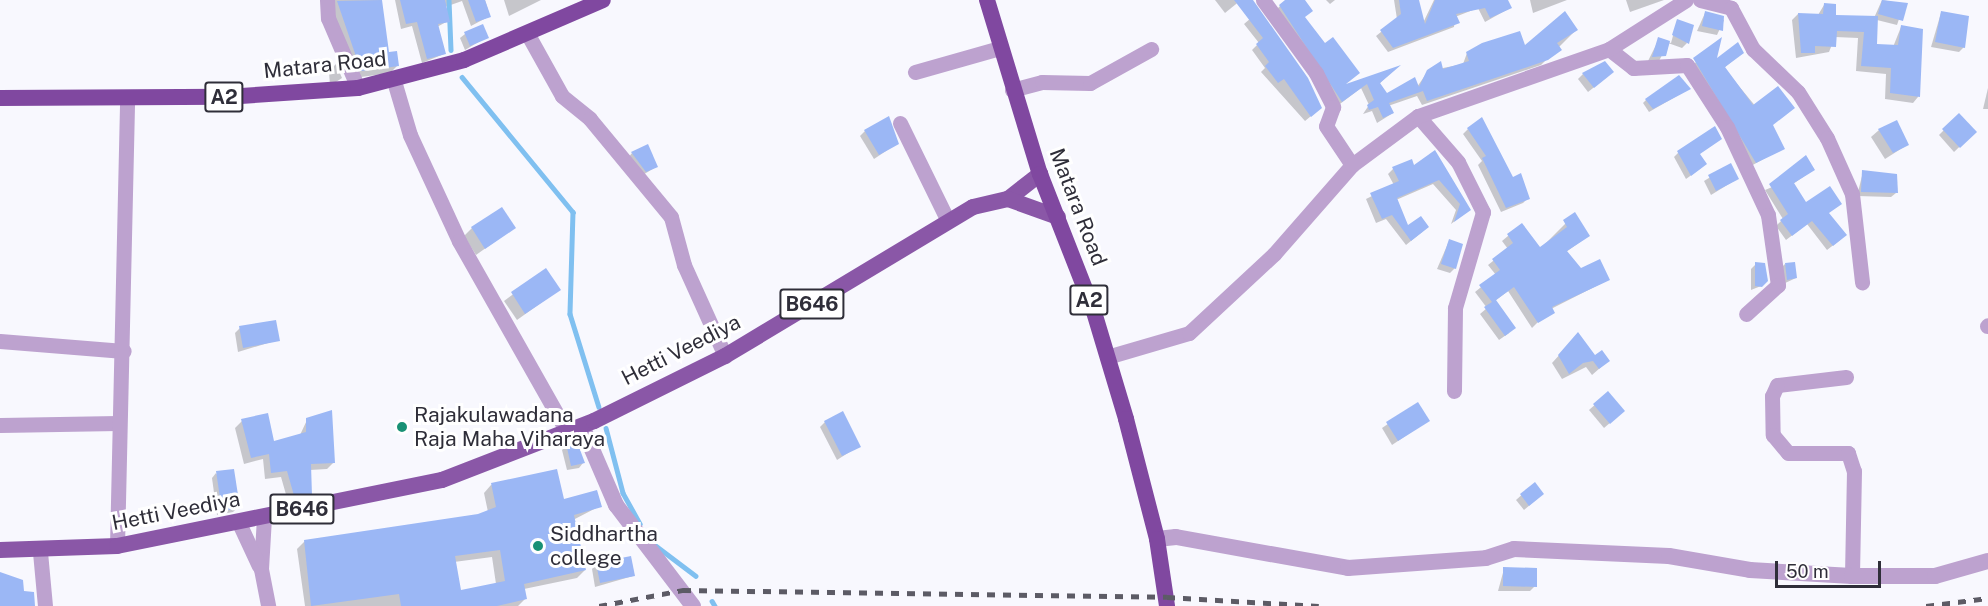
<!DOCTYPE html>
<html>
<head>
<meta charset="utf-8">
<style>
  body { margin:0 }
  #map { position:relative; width:1988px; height:606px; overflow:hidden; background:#f8f8fe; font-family:"Public Sans",sans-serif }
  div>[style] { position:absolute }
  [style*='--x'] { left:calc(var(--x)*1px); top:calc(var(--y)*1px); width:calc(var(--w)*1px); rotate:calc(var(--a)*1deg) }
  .shadow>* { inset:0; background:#0003 }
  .stream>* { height:4.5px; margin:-2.25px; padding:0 2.25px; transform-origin:2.25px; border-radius:2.25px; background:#80c0f0 }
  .building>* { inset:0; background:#9bb7f5 }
  .minor>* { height:15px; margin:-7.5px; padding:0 7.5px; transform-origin:7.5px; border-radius:7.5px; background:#bda2cf }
  .tertiary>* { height:16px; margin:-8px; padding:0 8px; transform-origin:8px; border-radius:8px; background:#bda2cf }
  .primary>* { height:16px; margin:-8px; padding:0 8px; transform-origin:8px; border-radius:8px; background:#8a57a7 }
  .trunk>* { height:16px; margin:-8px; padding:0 8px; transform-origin:8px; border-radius:8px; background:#8048a0 }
  .rail>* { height:4.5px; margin-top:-2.25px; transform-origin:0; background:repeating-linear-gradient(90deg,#5c5b65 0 8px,transparent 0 16px) }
  .dots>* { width:16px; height:16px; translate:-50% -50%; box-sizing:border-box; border:3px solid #fff; border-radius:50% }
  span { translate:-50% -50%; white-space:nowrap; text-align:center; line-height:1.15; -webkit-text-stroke:6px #fff; paint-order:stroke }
  .shield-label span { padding:2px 4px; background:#fff; border:2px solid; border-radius:4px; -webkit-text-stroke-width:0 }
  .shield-label { font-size:20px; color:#2f2e39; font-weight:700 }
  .street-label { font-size:21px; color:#2f2e39 }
  .poi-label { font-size:21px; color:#2f2e39 }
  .left { translate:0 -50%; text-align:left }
  .scale { position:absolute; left:1775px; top:561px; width:106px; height:27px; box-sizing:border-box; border:3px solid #2f2e39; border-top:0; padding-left:8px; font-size:18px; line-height:21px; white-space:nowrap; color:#2f2e39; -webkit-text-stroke:4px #fff; paint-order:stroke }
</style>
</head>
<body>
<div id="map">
  <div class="shadow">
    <div style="clip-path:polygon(329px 0,380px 0,388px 54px,397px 66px,390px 73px,354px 78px)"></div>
    <div style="clip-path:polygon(395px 0,485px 0,490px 16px,471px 26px,462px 1px,445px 7px,448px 21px,437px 27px,444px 54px,422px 63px,412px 26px,401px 29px)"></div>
    <div style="clip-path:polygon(504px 0,541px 0,509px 16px)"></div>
    <div style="clip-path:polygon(1215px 0,1241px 0,1225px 13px)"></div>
    <div style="clip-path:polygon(1303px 0,1304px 18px,1343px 86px,1396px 68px,1379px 84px,1386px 95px,1417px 87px,1428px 71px,1463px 64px,1467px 53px,1524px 48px,1576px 30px,1541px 65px,1422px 105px,1417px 96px,1388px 106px,1393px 113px,1377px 123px,1372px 111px,1363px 114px,1369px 105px,1361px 88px,1336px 107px,1274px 12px,1286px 0)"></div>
    <div style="clip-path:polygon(1326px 0,1335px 0,1330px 4px)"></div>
    <div style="clip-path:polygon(1394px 0,1418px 0,1423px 23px,1434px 0,1506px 0,1510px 8px,1485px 22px,1478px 8px,1455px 17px,1454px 27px,1388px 52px,1376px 36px,1397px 19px)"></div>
    <div style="clip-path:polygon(1530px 0,1567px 0,1533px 13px)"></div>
    <div style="clip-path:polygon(1626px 0,1664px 0,1630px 12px)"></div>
    <div style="clip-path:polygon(1882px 0,1904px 4px,1897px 25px,1877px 20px,1876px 45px,1893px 47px,1901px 27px,1918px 97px,1913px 103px,1885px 99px,1886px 74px,1856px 71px,1858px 38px,1835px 37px,1829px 52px,1796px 58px,1792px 20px,1798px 14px,1818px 15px,1824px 5px,1834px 16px,1874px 18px)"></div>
    <div style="clip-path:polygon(1258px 12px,1316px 112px,1305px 121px,1261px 72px,1265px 68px,1252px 50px,1259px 43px,1244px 24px)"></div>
    <div style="clip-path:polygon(1705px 13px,1724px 20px,1717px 35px,1697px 31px)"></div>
    <div style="clip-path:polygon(1941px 13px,1964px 47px,1959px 52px,1931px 47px)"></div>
    <div style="clip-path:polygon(1677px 21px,1687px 43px,1682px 48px,1668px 43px,1659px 61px,1648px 61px,1659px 39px,1671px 43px)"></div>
    <div style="clip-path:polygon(465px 34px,487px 37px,465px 50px,460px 38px)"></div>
    <div style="clip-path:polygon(1742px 53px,1724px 68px,1771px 125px,1783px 148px,1751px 166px,1689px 64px)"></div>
    <div style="clip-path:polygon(336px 64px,342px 78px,330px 86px,329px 71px)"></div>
    <div style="clip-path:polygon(1583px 74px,1607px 77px,1588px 92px,1578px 79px)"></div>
    <div style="clip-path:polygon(1988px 88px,1988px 109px,1983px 109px)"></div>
    <div style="clip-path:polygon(1689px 89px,1649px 112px,1643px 103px,1646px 100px)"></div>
    <div style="clip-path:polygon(1959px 115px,1975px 132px,1954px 152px,1939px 135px)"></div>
    <div style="clip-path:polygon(1468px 129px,1528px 198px,1523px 203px,1501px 212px,1478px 165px,1482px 161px,1463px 134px)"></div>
    <div style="clip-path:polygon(1879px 130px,1907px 145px,1885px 159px,1871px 137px)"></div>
    <div style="clip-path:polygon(865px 131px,898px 143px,874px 159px,860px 136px)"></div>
    <div style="clip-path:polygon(632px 153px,656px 167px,641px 176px,628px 158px)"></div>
    <div style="clip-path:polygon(1435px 153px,1469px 210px,1451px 224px,1456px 210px,1433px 184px,1396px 200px,1408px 228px,1422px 232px,1406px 245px,1386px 219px,1376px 223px,1366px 199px,1394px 185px,1388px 174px,1393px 169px,1413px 167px)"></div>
    <div style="clip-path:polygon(1678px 153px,1699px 155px,1701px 168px,1686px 179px,1674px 157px)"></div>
    <div style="clip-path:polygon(1730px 165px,1737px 179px,1711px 195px,1704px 181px)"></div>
    <div style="clip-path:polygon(1813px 170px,1793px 184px,1805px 204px,1828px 213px,1840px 240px,1827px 250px,1807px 224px,1786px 240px,1776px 226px,1783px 219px,1765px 190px)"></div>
    <div style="clip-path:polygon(1863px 172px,1896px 193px,1891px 197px,1857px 196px)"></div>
    <div style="clip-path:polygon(1575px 214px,1588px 236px,1566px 252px,1580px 270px,1608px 280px,1551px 309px,1532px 328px,1508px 291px,1495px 301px,1509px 333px,1499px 340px,1480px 314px,1487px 308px,1475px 292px,1496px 275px,1488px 265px,1508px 249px,1502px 241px,1521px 225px,1540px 249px)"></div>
    <div style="clip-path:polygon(472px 228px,514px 228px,476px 255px,464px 236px)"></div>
    <div style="clip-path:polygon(1449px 241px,1455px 268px,1450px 273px,1437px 269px)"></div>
    <div style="clip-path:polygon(1756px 264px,1761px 286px,1751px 290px,1751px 269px)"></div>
    <div style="clip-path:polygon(1785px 264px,1796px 278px,1783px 284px,1780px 269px)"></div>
    <div style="clip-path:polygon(546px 270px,559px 290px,517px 320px,504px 301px)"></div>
    <div style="clip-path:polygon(240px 328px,278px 340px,238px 352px,235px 333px)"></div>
    <div style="clip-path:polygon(1572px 341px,1595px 357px,1608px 361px,1592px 375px,1586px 367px,1562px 379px,1552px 363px)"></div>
    <div style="clip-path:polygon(1608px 393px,1618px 416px,1604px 428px,1589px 410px)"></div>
    <div style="clip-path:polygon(1417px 404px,1428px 421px,1392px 445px,1382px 428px)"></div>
    <div style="clip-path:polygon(307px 420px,334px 462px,327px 469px,310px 470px,310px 495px,289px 505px,281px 477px,265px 479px,263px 459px,244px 464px,235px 428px,242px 421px,273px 443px,300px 435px)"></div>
    <div style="clip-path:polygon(825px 422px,859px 446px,837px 460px,820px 427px)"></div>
    <div style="clip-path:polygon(567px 445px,583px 463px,579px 468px,567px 470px,562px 450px)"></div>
    <div style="clip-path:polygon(216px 473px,238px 507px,233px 512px,217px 515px,212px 478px)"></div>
    <div style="clip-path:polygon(1534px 484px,1537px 499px,1524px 510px,1516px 500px)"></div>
    <div style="clip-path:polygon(evenodd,491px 485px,600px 506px,573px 520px,585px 570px,577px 578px,524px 589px,525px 599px,518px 606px,305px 606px,297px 549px,305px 541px,478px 516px,488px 512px,484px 493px,491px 485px,492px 557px,496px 584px,460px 592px,454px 562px,492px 557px)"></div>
    <div style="clip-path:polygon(597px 564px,633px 576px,595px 587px,592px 569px)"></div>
    <div style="clip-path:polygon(1504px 569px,1535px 586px,1530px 591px,1498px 591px)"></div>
  </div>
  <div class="stream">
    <div style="--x:449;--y:0;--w:50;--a:87.7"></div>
    <div style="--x:462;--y:77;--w:175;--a:50.6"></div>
    <div style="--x:573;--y:212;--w:102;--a:91.7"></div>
    <div style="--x:570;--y:314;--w:97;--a:72.7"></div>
    <div style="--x:606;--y:428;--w:67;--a:75.3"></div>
    <div style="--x:623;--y:493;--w:35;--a:61"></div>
    <div style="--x:655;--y:545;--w:51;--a:37.1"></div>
    <div style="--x:712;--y:601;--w:6;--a:59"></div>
  </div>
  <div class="building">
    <div style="clip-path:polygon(382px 0,389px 52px,397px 51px,399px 66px,361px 71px,337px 1px)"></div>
    <div style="clip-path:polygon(400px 0,445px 0,450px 22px,438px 24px,446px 54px,427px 59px,417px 22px,406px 24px)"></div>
    <div style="clip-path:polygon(468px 0,485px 0,491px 17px,476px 22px)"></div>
    <div style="clip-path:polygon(1234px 0,1253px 0,1308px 78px,1322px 108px,1311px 117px,1284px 79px,1278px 83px,1265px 66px,1269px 62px,1256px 44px,1263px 38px)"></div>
    <div style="clip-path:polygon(1285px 0,1305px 0,1313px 11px,1305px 17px,1325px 43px,1333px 37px,1360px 73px,1346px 84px,1401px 65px,1380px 83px,1387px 93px,1415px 77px,1419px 87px,1427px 70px,1441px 61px,1443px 69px,1469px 61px,1466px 52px,1482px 43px,1520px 31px,1525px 45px,1565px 11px,1578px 30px,1557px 43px,1562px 50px,1548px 60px,1427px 101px,1423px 91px,1389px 103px,1394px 113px,1383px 118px,1378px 107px,1369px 110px,1367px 105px,1374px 100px,1367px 84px,1342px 102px,1279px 5px)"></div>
    <div style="clip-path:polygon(1399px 0,1419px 0,1425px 24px,1435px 0,1508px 0,1512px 8px,1490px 18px,1485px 8px,1456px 14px,1460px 23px,1393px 48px,1380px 30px,1401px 14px)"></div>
    <div style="clip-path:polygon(1882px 0,1908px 3px,1903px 21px,1878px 14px)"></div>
    <div style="clip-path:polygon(1824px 3px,1836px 4px,1836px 15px,1878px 16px,1877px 44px,1898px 45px,1901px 25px,1923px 29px,1920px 97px,1890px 93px,1891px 68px,1861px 66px,1864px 32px,1837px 31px,1836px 47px,1815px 46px,1815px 53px,1801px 53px,1798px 13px,1823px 14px)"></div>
    <div style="clip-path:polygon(1705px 11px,1724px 16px,1723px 31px,1702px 26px)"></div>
    <div style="clip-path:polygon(1941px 11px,1969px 16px,1965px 48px,1935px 42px)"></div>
    <div style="clip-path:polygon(1677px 19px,1694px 25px,1689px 44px,1672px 35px)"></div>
    <div style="clip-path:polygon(483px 24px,489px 38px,470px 46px,464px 32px)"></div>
    <div style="clip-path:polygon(1658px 37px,1670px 41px,1666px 56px,1652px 57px)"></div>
    <div style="clip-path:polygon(1722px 37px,1717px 58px,1738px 42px,1744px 53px,1725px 67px,1753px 105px,1778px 86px,1795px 108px,1773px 125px,1785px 149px,1756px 163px,1693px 58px)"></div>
    <div style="clip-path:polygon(1605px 61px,1614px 72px,1594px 88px,1582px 73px)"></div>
    <div style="clip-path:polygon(1679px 75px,1691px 89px,1653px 109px,1645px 99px)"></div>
    <div style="clip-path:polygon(1959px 113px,1977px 132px,1960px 148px,1942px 129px)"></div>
    <div style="clip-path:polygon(889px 116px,899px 144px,879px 155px,864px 130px)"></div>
    <div style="clip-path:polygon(1482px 117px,1513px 177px,1521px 173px,1530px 199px,1506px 208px,1482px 158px,1486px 156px,1467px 128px)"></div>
    <div style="clip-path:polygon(1897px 120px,1909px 145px,1893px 153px,1878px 129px)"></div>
    <div style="clip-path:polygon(1715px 126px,1722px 139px,1700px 154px,1707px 164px,1691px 176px,1677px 151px)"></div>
    <div style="clip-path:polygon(648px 144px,658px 167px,646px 172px,631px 152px)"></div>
    <div style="clip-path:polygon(1435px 150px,1471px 210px,1454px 222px,1460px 204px,1439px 180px,1397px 198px,1408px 225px,1421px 216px,1429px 227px,1411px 241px,1392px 215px,1382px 219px,1370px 193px,1399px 181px,1392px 167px,1412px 159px,1414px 165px)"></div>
    <div style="clip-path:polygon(1806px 155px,1815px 170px,1794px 183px,1806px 202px,1830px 186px,1842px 204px,1829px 213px,1847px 235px,1833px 246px,1812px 221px,1792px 236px,1780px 220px,1788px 214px,1769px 184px)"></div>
    <div style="clip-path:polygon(1731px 163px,1739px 179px,1716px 191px,1708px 175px)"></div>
    <div style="clip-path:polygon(1862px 170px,1897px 174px,1898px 193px,1861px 192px)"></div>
    <div style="clip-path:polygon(502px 207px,516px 228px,485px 249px,471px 227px)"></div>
    <div style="clip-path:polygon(1575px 212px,1590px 236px,1567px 251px,1581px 268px,1600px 259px,1610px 280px,1552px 307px,1555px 313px,1538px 323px,1514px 287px,1496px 300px,1516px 328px,1505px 336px,1484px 307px,1492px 302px,1479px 285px,1500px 270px,1492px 259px,1513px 243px,1507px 234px,1522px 223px,1540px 247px,1567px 227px,1563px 220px)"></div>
    <div style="clip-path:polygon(1449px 239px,1463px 244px,1456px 269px,1441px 264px)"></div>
    <div style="clip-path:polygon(1755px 262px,1765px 263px,1768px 281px,1762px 287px,1755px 286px)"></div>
    <div style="clip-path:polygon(1795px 262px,1797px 278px,1787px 280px,1785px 263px)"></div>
    <div style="clip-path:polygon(546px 268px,561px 290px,525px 314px,511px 292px)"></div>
    <div style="clip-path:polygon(276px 320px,280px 341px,243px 348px,239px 326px)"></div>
    <div style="clip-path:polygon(1578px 332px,1595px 355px,1602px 350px,1610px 361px,1599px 369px,1593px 361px,1583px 363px,1569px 374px,1558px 355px)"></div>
    <div style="clip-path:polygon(1608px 391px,1625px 411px,1610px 424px,1593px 404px)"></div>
    <div style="clip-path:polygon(1418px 402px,1430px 421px,1398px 441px,1386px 422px)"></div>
    <div style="clip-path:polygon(332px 410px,335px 463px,311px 464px,312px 496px,295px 499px,287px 471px,271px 473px,269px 454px,251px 458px,241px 419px,268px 413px,274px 441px,306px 432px,306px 418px)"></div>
    <div style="clip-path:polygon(843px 411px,861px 447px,842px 456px,824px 421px)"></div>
    <div style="clip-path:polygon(576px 439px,585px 463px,571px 466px,566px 443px)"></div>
    <div style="clip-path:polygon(234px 469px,240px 508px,222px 511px,216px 471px)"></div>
    <div style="clip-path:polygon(evenodd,557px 469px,564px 499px,597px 490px,602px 507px,574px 515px,586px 570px,524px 584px,527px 599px,497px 606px,401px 606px,399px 594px,311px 606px,304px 540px,478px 514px,496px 507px,491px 483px,557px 469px,500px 550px,505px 581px,461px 590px,455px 556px,500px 550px)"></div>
    <div style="clip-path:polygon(1535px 482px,1544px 494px,1529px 506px,1520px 494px)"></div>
    <div style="clip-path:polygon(631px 556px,635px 576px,600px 583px,596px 563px)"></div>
    <div style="clip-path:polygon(1503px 567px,1537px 568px,1537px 587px,1503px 586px)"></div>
    <div style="clip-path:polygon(0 572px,23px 580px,24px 591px,34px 592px,35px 606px,0 606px)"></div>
  </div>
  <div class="minor">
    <div style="--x:327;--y:0;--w:18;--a:87"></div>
    <div style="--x:328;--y:18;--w:76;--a:66.8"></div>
    <div style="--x:1263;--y:0;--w:90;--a:54"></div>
    <div style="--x:1316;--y:73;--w:38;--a:63"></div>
    <div style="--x:1333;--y:107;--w:20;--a:110"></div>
    <div style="--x:1326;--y:126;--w:47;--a:56.3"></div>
    <div style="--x:1700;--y:0;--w:32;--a:14"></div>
    <div style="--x:1731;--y:8;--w:47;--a:61.8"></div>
    <div style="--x:1753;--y:49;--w:62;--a:43.7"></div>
    <div style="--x:1798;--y:92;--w:54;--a:57.8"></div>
    <div style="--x:1827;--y:138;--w:61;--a:65.9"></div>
    <div style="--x:1852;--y:194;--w:89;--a:83.5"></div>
    <div style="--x:527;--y:33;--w:72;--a:60.9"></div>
    <div style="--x:562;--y:96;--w:36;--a:39"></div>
    <div style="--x:590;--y:119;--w:127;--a:50.4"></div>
    <div style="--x:671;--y:217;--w:50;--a:74.8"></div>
    <div style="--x:684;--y:265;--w:100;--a:65.7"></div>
    <div style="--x:1609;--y:49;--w:31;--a:38"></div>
    <div style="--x:1633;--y:68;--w:54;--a:-3.2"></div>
    <div style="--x:1687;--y:65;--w:74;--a:57.2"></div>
    <div style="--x:1727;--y:127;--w:97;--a:65"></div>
    <div style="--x:1768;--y:215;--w:71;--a:81.9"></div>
    <div style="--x:1778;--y:285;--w:43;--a:137.8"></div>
    <div style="--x:915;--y:72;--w:88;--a:-15.8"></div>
    <div style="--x:394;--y:81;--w:56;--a:73.5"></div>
    <div style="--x:410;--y:135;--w:117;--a:65.2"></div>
    <div style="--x:459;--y:241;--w:219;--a:60.5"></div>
    <div style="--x:1012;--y:90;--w:31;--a:-15"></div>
    <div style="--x:1042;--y:82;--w:48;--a:1.2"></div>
    <div style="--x:1090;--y:83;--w:70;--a:-29.1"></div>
    <div style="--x:1418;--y:116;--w:61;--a:49"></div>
    <div style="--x:1458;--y:162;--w:56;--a:63.4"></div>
    <div style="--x:1483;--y:212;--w:100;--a:106.3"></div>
    <div style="--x:1455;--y:308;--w:83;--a:90.7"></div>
    <div style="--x:900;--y:123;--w:109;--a:63.9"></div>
    <div style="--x:1987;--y:326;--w:1;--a:-45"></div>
    <div style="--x:0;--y:341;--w:124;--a:4.6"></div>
    <div style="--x:1107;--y:357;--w:85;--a:-16.3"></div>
    <div style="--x:1189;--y:333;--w:116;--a:-42.9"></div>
    <div style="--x:1274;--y:254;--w:118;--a:-48.8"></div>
    <div style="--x:1352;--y:165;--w:82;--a:-36.6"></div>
    <div style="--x:1418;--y:116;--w:202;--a:-19.3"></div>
    <div style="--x:1609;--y:49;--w:91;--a:-32.5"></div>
    <div style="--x:1846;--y:377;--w:69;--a:173.4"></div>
    <div style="--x:1777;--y:385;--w:12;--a:114"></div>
    <div style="--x:1772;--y:396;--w:39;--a:89"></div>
    <div style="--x:1773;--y:435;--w:23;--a:50"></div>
    <div style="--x:1788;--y:453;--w:60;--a:0"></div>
    <div style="--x:1848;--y:453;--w:19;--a:72"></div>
    <div style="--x:1854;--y:471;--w:105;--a:91.1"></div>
    <div style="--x:0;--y:425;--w:118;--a:-1"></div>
    <div style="--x:264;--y:517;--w:52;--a:93.3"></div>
    <div style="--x:261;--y:569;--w:38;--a:79"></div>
    <div style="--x:239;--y:523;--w:47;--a:65.1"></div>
    <div style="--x:117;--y:546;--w:449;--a:-88.7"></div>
    <div style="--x:40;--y:552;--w:54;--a:84.7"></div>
  </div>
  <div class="tertiary">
    <div style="--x:582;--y:426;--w:86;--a:66.7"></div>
    <div style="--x:616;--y:505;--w:127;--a:52.7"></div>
    <div style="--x:1157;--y:539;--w:19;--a:-6"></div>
    <div style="--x:1176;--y:537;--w:175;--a:10.2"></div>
    <div style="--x:1348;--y:568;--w:138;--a:-4.1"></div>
    <div style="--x:1486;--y:558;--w:29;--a:-18"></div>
    <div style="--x:1514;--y:549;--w:155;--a:2.6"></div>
    <div style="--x:1669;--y:556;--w:82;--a:9.8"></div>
    <div style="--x:1750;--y:570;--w:102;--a:3.4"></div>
    <div style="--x:1852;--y:576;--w:83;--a:0"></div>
    <div style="--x:1935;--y:576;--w:55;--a:-15.8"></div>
  </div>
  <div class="primary">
    <div style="--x:1008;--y:199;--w:41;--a:-38"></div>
    <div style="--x:0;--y:550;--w:117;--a:-2"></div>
    <div style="--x:117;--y:546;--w:332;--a:-11.5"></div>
    <div style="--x:442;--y:480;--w:163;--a:-21.2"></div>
    <div style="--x:594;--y:421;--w:146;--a:-26.4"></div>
    <div style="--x:725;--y:356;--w:289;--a:-31"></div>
    <div style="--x:973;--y:207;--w:36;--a:-13"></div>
    <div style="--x:1008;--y:199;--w:53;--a:19.8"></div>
  </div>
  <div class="trunk">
    <div style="--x:987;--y:0;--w:182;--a:73.1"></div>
    <div style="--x:1040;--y:174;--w:148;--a:68.6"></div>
    <div style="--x:1094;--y:312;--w:112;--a:73.3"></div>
    <div style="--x:1126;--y:419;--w:124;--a:75.5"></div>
    <div style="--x:1157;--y:539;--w:68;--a:81.5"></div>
    <div style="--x:0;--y:98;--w:226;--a:-0.3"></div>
    <div style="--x:226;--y:97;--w:132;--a:-3.9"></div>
    <div style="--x:358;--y:88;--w:110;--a:-14.8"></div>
    <div style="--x:464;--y:60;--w:151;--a:-23.3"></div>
  </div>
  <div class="rail">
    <div style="--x:599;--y:606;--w:86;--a:-10.8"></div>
    <div style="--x:683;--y:590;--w:484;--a:0.8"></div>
    <div style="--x:1167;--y:597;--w:152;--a:3.4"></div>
    <div style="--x:1926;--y:606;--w:63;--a:-7.4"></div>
  </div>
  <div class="dots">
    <div style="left:402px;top:427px;background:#199175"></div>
    <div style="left:538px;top:546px;background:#199175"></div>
  </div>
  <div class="shield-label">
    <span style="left:224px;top:97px">A2</span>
    <span style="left:1089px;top:300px">A2</span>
    <span style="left:812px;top:304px">B646</span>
    <span style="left:302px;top:509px">B646</span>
  </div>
  <div class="street-label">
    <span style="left:325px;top:65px;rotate:-6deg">Matara Road</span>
    <span style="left:1078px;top:207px;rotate:69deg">Matara Road</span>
    <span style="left:681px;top:350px;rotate:-27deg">Hetti Veediya</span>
    <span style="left:176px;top:511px;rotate:-11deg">Hetti Veediya</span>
  </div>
  <div class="poi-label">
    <span class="left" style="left:414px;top:427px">Rajakulawadana<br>Raja Maha Viharaya</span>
    <span class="left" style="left:550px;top:546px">Siddhartha<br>college</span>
  </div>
  <div class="scale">50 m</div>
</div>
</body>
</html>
